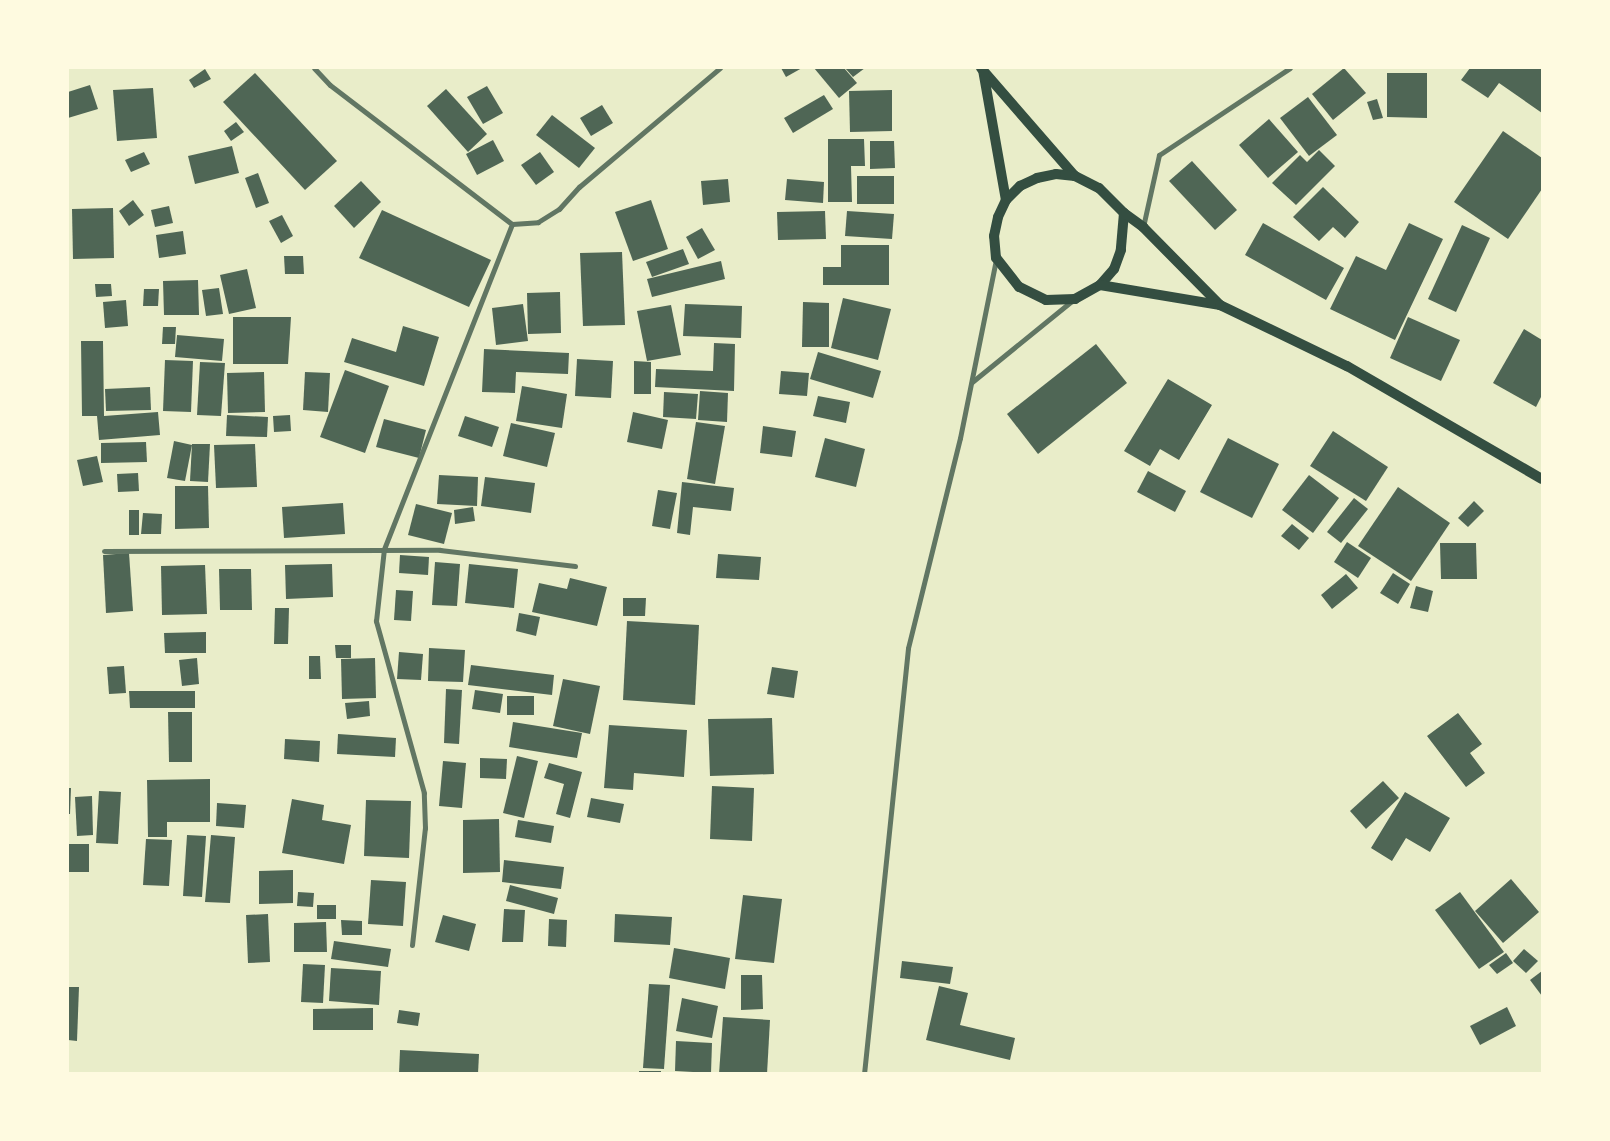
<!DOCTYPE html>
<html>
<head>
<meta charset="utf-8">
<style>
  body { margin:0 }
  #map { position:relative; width:1610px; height:1141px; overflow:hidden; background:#e9edc9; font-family:"PT Sans",sans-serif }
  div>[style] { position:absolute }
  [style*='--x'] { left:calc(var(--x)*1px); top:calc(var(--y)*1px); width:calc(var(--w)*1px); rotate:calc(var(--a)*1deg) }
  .building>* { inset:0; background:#4f6655 }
  .minor>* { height:5px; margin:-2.5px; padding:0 2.5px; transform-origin:2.5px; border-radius:2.5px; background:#617663 }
  .secondary>* { height:10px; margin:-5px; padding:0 5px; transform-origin:5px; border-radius:5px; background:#344e41 }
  span { translate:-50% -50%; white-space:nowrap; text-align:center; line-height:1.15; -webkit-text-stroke:4px #fefae0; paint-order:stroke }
  .frame { position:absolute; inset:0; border:69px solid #fefae0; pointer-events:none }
</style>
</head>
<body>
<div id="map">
  <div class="building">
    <div style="clip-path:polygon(781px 68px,802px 68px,786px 77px)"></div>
    <div style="clip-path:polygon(814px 68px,844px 68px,857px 83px,839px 98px)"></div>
    <div style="clip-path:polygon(845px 68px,865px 68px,853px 77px)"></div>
    <div style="clip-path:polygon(1344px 68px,1366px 93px,1333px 120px,1312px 94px)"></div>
    <div style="clip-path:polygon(1470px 68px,1542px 68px,1542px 113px,1499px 83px,1488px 98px,1461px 80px)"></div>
    <div style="clip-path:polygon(205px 69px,211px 79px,194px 88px,189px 80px)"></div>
    <div style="clip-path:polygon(255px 73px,337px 161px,305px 190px,223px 102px)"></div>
    <div style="clip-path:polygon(1387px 73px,1427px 73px,1427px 118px,1387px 117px)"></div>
    <div style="clip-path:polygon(90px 85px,98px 109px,68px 118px,68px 92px)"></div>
    <div style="clip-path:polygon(487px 86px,503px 113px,483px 124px,467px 97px)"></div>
    <div style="clip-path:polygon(153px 88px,157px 138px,117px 141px,113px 90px)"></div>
    <div style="clip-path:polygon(446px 89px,487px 134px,468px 152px,427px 106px)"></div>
    <div style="clip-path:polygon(892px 90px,892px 131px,850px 132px,849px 91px)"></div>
    <div style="clip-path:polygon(824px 95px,833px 109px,793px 133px,784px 118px)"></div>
    <div style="clip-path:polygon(1308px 97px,1337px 135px,1309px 156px,1280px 118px)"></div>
    <div style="clip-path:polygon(1377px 99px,1383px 118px,1373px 120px,1367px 102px)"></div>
    <div style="clip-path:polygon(602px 105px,613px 123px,591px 136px,580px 118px)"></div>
    <div style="clip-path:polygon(552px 115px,595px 148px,579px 168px,536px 135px)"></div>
    <div style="clip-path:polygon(1269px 119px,1298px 152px,1268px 178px,1239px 145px)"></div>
    <div style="clip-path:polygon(236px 122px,244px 132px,231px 141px,224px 131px)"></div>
    <div style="clip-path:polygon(1503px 131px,1542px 158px,1542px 189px,1508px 239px,1454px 202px)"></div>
    <div style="clip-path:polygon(828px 139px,864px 139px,865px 166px,851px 166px,852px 202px,828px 202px)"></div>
    <div style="clip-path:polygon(493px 140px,504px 161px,477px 175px,466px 154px)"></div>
    <div style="clip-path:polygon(870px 141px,894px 141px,895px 168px,870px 169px)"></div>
    <div style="clip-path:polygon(232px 146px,239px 173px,195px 184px,188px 156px)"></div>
    <div style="clip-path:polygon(1319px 150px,1335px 166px,1296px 205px,1272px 183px,1300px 155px,1307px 162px)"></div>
    <div style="clip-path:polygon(144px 152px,150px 164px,131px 172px,125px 160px)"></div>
    <div style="clip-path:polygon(540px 152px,554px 172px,536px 185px,521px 165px)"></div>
    <div style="clip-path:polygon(1192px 161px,1237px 210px,1215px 230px,1169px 181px)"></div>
    <div style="clip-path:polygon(258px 173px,269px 203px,256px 208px,245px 178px)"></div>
    <div style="clip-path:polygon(857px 176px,894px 176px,894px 204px,857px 204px)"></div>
    <div style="clip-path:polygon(728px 179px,730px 202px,703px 205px,701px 181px)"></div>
    <div style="clip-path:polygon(787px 179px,824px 182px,823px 203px,785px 200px)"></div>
    <div style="clip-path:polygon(361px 181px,381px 202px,354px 228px,334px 206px)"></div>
    <div style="clip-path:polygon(1323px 187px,1359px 222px,1345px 238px,1333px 227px,1319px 241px,1293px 217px)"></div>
    <div style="clip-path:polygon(133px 200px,144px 215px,129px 226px,119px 211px)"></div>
    <div style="clip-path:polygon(651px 200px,668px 249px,633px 261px,615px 212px)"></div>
    <div style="clip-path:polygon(169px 206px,173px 223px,155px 227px,151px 210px)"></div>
    <div style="clip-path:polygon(113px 208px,114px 258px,73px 259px,72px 209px)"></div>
    <div style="clip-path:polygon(382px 210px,491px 260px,469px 307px,359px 258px)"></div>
    <div style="clip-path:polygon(825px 211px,826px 239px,778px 240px,777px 212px)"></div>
    <div style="clip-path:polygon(847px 211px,894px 214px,892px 239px,845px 236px)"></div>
    <div style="clip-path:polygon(282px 215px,293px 236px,281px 243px,269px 221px)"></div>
    <div style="clip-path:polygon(1263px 223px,1344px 268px,1326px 300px,1245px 255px)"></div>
    <div style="clip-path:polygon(1409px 223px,1443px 239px,1395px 340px,1330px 309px,1356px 256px,1386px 270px)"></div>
    <div style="clip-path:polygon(1462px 225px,1490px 238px,1456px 312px,1428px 299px)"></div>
    <div style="clip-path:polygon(702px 228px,715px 250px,698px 259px,686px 237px)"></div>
    <div style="clip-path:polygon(183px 231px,186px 254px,159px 258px,156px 235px)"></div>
    <div style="clip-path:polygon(841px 245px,889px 245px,889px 285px,823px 285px,823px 267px,841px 267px)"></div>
    <div style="clip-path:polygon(683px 249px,689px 264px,652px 277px,646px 262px)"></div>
    <div style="clip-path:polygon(622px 252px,625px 325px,583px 326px,580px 253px)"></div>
    <div style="clip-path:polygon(284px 256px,303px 256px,304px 274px,285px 274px)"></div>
    <div style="clip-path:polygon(721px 261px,725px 279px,652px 297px,647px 279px)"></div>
    <div style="clip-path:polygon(247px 269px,256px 308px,229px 314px,220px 275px)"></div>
    <div style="clip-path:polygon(198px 280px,199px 315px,164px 315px,163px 281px)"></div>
    <div style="clip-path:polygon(95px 284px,111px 284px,112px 296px,96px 297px)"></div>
    <div style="clip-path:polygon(219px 288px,223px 314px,206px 316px,202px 290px)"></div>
    <div style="clip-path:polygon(144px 289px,159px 289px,158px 306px,143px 306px)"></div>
    <div style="clip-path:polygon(560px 292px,561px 333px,528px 334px,527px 293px)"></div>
    <div style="clip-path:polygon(843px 298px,891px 309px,878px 360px,831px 348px)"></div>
    <div style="clip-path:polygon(126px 300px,128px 326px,105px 328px,103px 302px)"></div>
    <div style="clip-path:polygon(803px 302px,829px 303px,829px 347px,802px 347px)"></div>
    <div style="clip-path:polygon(523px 304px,528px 341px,496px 345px,492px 308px)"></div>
    <div style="clip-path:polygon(685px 304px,742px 306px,741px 338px,683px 336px)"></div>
    <div style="clip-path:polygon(671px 305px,681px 355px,647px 361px,637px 311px)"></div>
    <div style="clip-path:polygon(233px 317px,291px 317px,288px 364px,233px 364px)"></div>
    <div style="clip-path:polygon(1408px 317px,1460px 340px,1441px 381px,1390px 358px)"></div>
    <div style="clip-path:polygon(403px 326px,439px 337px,424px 386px,344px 362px,352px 338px,396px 352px)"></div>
    <div style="clip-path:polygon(163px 327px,176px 327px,175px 344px,162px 344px)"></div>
    <div style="clip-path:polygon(1524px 329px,1542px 340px,1542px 395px,1536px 407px,1493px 383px)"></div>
    <div style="clip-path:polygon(177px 335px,224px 339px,222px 361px,175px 357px)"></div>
    <div style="clip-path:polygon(81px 341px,103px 341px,104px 416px,158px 412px,160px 435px,99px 440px,97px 416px,82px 416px)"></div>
    <div style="clip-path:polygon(714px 343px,735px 344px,734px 391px,655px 387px,656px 369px,713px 371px)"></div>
    <div style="clip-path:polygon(1096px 344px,1127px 383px,1038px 454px,1007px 414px)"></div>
    <div style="clip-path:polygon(484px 349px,569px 353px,568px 374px,516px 372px,515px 393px,482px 392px)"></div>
    <div style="clip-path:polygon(818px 352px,881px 371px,873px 398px,810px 379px)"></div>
    <div style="clip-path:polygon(577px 359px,613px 361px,611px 398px,575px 396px)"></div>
    <div style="clip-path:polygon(165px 360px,193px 361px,191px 412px,163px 411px)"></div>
    <div style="clip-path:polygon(634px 361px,651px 362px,651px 394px,634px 394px)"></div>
    <div style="clip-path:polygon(200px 362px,225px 363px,221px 416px,197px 415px)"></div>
    <div style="clip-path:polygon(345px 370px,389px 386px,365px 453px,320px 437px)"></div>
    <div style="clip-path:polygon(781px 371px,809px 373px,807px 396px,779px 394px)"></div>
    <div style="clip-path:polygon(264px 372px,265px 412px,228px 413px,227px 373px)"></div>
    <div style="clip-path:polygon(305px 372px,330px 373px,328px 412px,303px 410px)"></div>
    <div style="clip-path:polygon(1168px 379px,1212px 405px,1179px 460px,1160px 449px,1150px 466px,1124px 451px)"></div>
    <div style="clip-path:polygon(522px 386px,567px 394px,562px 428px,516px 421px)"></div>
    <div style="clip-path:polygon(150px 387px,151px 410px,106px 411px,105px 389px)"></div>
    <div style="clip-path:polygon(700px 391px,728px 393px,727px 422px,698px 420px)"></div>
    <div style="clip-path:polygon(664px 392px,698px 394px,696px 419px,663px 417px)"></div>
    <div style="clip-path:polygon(818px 396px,850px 402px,846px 423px,813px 416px)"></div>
    <div style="clip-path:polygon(633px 412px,668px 420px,662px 449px,627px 442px)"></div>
    <div style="clip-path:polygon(227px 415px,268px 417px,267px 437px,226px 436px)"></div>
    <div style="clip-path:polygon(290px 415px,291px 431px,274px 432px,273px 416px)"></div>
    <div style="clip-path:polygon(465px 416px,499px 427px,492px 447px,458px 436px)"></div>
    <div style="clip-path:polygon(384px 419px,426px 430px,419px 458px,376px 447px)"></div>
    <div style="clip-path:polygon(696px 422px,725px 426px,715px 484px,687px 479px)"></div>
    <div style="clip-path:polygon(511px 423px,555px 433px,547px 467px,503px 456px)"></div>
    <div style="clip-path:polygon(763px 426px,796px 431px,792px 457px,760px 453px)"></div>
    <div style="clip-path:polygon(1333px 431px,1388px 467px,1366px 501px,1310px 466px)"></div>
    <div style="clip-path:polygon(825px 438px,865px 449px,856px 487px,815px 477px)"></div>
    <div style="clip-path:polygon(1228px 438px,1279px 464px,1252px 518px,1200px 492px)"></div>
    <div style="clip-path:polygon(174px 441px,192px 445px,185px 481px,167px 478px)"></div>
    <div style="clip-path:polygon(146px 442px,147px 462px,101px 463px,101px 443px)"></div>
    <div style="clip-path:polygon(192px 444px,210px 444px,208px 482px,190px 481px)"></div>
    <div style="clip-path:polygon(255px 444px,257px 487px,216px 488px,214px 445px)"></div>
    <div style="clip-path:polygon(97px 456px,103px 482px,83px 486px,77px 460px)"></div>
    <div style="clip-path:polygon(1148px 471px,1186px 491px,1175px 512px,1137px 492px)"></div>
    <div style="clip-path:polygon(138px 473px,139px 491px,118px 492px,117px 474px)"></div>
    <div style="clip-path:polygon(439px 475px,478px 477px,477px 506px,437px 504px)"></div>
    <div style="clip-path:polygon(1309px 475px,1339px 498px,1313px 533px,1282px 510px)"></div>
    <div style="clip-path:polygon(485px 477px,535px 483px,531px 513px,481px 506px)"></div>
    <div style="clip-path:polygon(682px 482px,734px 488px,731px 511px,693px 507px,690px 535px,677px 533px)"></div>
    <div style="clip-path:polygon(175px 486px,208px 486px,209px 528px,175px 529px)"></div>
    <div style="clip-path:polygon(1398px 487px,1450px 523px,1411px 581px,1358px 546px)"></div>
    <div style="clip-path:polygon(658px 490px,677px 493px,670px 529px,652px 526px)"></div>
    <div style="clip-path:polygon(1354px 498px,1368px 509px,1341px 543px,1327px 532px)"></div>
    <div style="clip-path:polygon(1474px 501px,1484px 511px,1468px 527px,1458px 518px)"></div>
    <div style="clip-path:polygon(343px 503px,345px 534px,284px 538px,282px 507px)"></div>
    <div style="clip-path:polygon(416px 504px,452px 513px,444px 544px,408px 535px)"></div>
    <div style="clip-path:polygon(473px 507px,475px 521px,455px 524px,454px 510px)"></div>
    <div style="clip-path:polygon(129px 510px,139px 510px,139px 535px,129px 535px)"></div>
    <div style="clip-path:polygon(143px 513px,162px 514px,161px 534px,141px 534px)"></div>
    <div style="clip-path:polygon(1292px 524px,1309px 538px,1299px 550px,1281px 536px)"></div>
    <div style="clip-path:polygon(1347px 542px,1371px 558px,1358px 578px,1334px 562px)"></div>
    <div style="clip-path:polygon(1440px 543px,1476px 543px,1477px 579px,1441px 579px)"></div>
    <div style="clip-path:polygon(129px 553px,133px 611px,106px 613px,103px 555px)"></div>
    <div style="clip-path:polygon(718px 554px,761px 557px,759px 580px,716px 578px)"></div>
    <div style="clip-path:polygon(400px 555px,429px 557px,428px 575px,399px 573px)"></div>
    <div style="clip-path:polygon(435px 562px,460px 564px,457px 606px,432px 605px)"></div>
    <div style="clip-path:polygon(332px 564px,333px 597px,286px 599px,285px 565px)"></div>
    <div style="clip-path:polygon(469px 564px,518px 569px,514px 608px,465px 603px)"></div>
    <div style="clip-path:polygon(205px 565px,207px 614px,162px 615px,161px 566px)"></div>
    <div style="clip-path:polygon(219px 569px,251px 569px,252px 610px,220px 610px)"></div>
    <div style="clip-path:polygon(1393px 573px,1410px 584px,1398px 604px,1380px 593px)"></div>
    <div style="clip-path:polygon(1346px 574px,1358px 588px,1332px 609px,1321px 595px)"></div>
    <div style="clip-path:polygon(570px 578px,607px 587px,597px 626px,532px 612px,539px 583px,567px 589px)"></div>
    <div style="clip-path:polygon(1416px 586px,1433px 591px,1428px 612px,1410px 608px)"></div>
    <div style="clip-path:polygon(396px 590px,413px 591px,411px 621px,394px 620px)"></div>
    <div style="clip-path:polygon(623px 598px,646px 598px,645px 616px,623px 616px)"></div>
    <div style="clip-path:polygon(275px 608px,289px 608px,288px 644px,274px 644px)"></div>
    <div style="clip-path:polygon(519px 613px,540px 617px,536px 636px,516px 631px)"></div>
    <div style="clip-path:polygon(627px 621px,699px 625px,695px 705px,623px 700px)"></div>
    <div style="clip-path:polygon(206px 632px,206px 653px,165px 653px,164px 633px)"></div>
    <div style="clip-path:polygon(335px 645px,351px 645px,351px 658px,336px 658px)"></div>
    <div style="clip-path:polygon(429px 648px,465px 650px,463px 682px,428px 681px)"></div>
    <div style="clip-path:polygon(399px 652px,423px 654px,421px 680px,397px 679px)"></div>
    <div style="clip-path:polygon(309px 656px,320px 656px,321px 679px,309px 679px)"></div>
    <div style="clip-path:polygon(197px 658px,199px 684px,182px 686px,179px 660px)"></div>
    <div style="clip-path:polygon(375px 658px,376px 698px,342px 699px,341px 659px)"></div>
    <div style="clip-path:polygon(471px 665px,554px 675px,552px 695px,468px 685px)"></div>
    <div style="clip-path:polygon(124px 666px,126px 693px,109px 694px,107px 667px)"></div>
    <div style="clip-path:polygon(772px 667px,798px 671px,794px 698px,767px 694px)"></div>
    <div style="clip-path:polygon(563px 679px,600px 686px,590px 734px,553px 726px)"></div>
    <div style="clip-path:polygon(446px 689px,462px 690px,459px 744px,444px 743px)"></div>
    <div style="clip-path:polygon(475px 690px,503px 694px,500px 713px,472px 709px)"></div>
    <div style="clip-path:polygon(129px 691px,195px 691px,195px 708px,130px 708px)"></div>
    <div style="clip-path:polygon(507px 696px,534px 696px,534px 715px,507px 715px)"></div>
    <div style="clip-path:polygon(369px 701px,370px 716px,347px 719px,345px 703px)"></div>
    <div style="clip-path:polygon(168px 712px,192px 712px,192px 762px,169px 762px)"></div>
    <div style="clip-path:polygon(1458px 713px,1482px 744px,1470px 753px,1485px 773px,1466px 787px,1427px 736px)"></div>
    <div style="clip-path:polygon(772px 718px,774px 774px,710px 776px,708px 719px)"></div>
    <div style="clip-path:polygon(513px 722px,582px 733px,577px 758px,509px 747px)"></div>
    <div style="clip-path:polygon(609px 725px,687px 730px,684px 777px,634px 773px,633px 790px,604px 788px)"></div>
    <div style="clip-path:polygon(338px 734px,396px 738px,395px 757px,337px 754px)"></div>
    <div style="clip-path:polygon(285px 739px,320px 741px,319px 762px,284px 759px)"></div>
    <div style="clip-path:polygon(517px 756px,538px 761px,524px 818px,503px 813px)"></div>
    <div style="clip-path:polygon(480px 758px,507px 759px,506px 779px,480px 778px)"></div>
    <div style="clip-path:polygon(443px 761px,466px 763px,462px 808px,439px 806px)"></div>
    <div style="clip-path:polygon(549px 763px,582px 772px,570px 818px,556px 814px,564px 784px,544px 778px)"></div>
    <div style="clip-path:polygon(210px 779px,210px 822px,167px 822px,167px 837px,148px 837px,147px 780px)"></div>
    <div style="clip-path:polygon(1383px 781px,1399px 798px,1366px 829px,1350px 811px)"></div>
    <div style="clip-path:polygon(712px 786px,754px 788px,752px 841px,710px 839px)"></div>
    <div style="clip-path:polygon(68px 788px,71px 788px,70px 814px,68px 814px)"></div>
    <div style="clip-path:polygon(99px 791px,121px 792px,118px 844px,96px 843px)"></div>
    <div style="clip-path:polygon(1405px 792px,1450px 818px,1430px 852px,1406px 838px,1392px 861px,1371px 848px)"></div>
    <div style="clip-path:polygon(92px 796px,93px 835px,77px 836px,75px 797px)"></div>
    <div style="clip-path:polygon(591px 798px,624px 804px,620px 823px,587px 817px)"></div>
    <div style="clip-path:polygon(292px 799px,324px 805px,322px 820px,351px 825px,344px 864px,282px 853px)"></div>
    <div style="clip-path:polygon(366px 800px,411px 801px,409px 858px,364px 856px)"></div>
    <div style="clip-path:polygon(217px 803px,246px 805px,244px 828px,216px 826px)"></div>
    <div style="clip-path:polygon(499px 819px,500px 872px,463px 873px,463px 820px)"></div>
    <div style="clip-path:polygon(518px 820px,554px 826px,551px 843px,515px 837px)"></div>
    <div style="clip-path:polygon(187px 835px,206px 836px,202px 897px,183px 896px)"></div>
    <div style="clip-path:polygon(211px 835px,235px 837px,230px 903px,205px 902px)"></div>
    <div style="clip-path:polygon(146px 839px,172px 840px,169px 886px,143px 885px)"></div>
    <div style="clip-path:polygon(68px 844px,89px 844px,89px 872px,68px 872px)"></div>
    <div style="clip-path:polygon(504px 860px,564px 867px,561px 889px,502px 882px)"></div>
    <div style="clip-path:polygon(293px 870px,293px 903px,259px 904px,259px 871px)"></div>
    <div style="clip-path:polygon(1511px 879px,1539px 912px,1503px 943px,1475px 911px)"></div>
    <div style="clip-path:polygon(371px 880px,406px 882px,403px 926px,368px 924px)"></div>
    <div style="clip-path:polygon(510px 885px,558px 898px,554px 914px,506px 901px)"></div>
    <div style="clip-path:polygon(298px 892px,314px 893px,313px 907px,297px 906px)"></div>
    <div style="clip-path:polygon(1460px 892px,1504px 952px,1479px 969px,1435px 910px)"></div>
    <div style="clip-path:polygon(743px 895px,782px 899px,774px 963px,735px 959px)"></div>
    <div style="clip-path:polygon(317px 905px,336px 905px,336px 919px,317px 919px)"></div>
    <div style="clip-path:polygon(504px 909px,525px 910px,523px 942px,502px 942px)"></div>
    <div style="clip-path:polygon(268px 914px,270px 962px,248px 963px,246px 915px)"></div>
    <div style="clip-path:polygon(615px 914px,672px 917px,670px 945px,614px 942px)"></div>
    <div style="clip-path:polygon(443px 915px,476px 924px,469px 951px,435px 942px)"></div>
    <div style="clip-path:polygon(549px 919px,567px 920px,566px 947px,548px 946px)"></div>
    <div style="clip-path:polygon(341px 920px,362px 921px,362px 935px,342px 935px)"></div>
    <div style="clip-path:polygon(326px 922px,327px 952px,294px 952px,294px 923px)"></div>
    <div style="clip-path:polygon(334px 941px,391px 949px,388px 967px,331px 959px)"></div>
    <div style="clip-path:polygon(674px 948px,730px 958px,725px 989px,669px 978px)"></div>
    <div style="clip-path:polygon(1524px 949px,1538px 961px,1526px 973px,1513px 961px)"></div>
    <div style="clip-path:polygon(1506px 953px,1513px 963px,1497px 974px,1489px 965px)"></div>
    <div style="clip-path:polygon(902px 961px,953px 967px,950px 984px,900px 978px)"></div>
    <div style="clip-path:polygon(303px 964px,325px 965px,323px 1003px,301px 1002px)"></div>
    <div style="clip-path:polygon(331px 968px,381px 971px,379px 1005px,329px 1001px)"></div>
    <div style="clip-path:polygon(1542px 971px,1542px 996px,1530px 980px)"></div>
    <div style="clip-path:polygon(741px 975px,762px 975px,763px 1009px,741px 1010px)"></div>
    <div style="clip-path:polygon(649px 984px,670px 985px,664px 1069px,643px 1068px)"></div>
    <div style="clip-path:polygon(939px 986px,968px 993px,960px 1025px,1015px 1038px,1010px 1060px,926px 1040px)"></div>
    <div style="clip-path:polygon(68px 987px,79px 987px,77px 1041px,68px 1040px)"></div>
    <div style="clip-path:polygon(682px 998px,718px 1006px,712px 1038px,676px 1031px)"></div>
    <div style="clip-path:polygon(1507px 1007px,1516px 1026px,1480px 1045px,1470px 1026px)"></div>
    <div style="clip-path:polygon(373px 1008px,373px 1030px,313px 1030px,313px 1009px)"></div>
    <div style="clip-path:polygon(399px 1010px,420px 1013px,418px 1026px,397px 1023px)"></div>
    <div style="clip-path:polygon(723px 1017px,770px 1020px,767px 1074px,719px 1074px)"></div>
    <div style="clip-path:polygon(676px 1041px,712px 1043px,711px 1073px,675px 1071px)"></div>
    <div style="clip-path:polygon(400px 1050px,479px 1054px,478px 1074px,399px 1074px)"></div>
    <div style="clip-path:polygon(639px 1071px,661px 1071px,661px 1074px,639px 1074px)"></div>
  </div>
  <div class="minor">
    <div style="--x:314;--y:68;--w:23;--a:47"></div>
    <div style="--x:330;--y:85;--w:229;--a:37.4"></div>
    <div style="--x:512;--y:224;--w:26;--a:-4"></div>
    <div style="--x:538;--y:222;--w:25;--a:-32"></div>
    <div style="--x:559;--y:209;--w:30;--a:-48"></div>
    <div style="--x:579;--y:187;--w:185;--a:-40.2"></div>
    <div style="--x:1143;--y:227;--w:74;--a:-77.5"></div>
    <div style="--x:1159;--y:155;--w:157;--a:-33.6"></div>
    <div style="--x:972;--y:382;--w:130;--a:-39.1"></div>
    <div style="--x:104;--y:551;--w:336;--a:-0.2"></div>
    <div style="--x:440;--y:550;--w:136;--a:6.8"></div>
    <div style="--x:412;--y:945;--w:118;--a:-83.7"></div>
    <div style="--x:425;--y:828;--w:35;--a:-92"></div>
    <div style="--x:424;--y:793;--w:179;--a:-105.6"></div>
    <div style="--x:376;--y:621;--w:72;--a:-83.7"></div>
    <div style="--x:384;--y:549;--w:349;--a:-68.5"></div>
    <div style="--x:864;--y:1074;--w:428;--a:-84.1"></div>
    <div style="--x:908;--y:648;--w:216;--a:-76.1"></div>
    <div style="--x:960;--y:438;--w:183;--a:-78.6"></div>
  </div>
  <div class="secondary">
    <div style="--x:981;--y:68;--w:143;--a:49"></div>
    <div style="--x:983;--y:70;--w:132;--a:80"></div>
    <div style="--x:1056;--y:174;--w:19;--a:6"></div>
    <div style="--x:1075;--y:176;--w:27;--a:27"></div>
    <div style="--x:1099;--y:188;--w:35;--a:45"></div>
    <div style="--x:1124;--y:213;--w:37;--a:95"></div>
    <div style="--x:1121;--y:250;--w:20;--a:110"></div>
    <div style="--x:1114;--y:269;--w:21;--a:131"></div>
    <div style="--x:1100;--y:285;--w:29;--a:151"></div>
    <div style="--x:1075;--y:299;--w:29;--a:178"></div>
    <div style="--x:1046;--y:300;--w:30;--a:-154"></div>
    <div style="--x:1019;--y:287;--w:37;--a:-128"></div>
    <div style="--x:996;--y:258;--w:22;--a:-95"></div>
    <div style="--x:994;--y:236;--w:19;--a:-78"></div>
    <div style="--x:998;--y:217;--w:19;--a:-65"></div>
    <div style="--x:1006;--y:200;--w:20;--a:-45"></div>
    <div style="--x:1020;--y:186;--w:19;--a:-25"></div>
    <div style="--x:1037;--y:178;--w:19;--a:-12"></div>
    <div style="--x:1124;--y:213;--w:24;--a:36"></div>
    <div style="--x:1143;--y:227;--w:110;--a:45.4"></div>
    <div style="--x:1100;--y:285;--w:122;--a:9.5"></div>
    <div style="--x:1220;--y:305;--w:141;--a:25.7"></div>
    <div style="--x:1347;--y:366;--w:225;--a:30.1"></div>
  </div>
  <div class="frame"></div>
</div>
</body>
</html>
